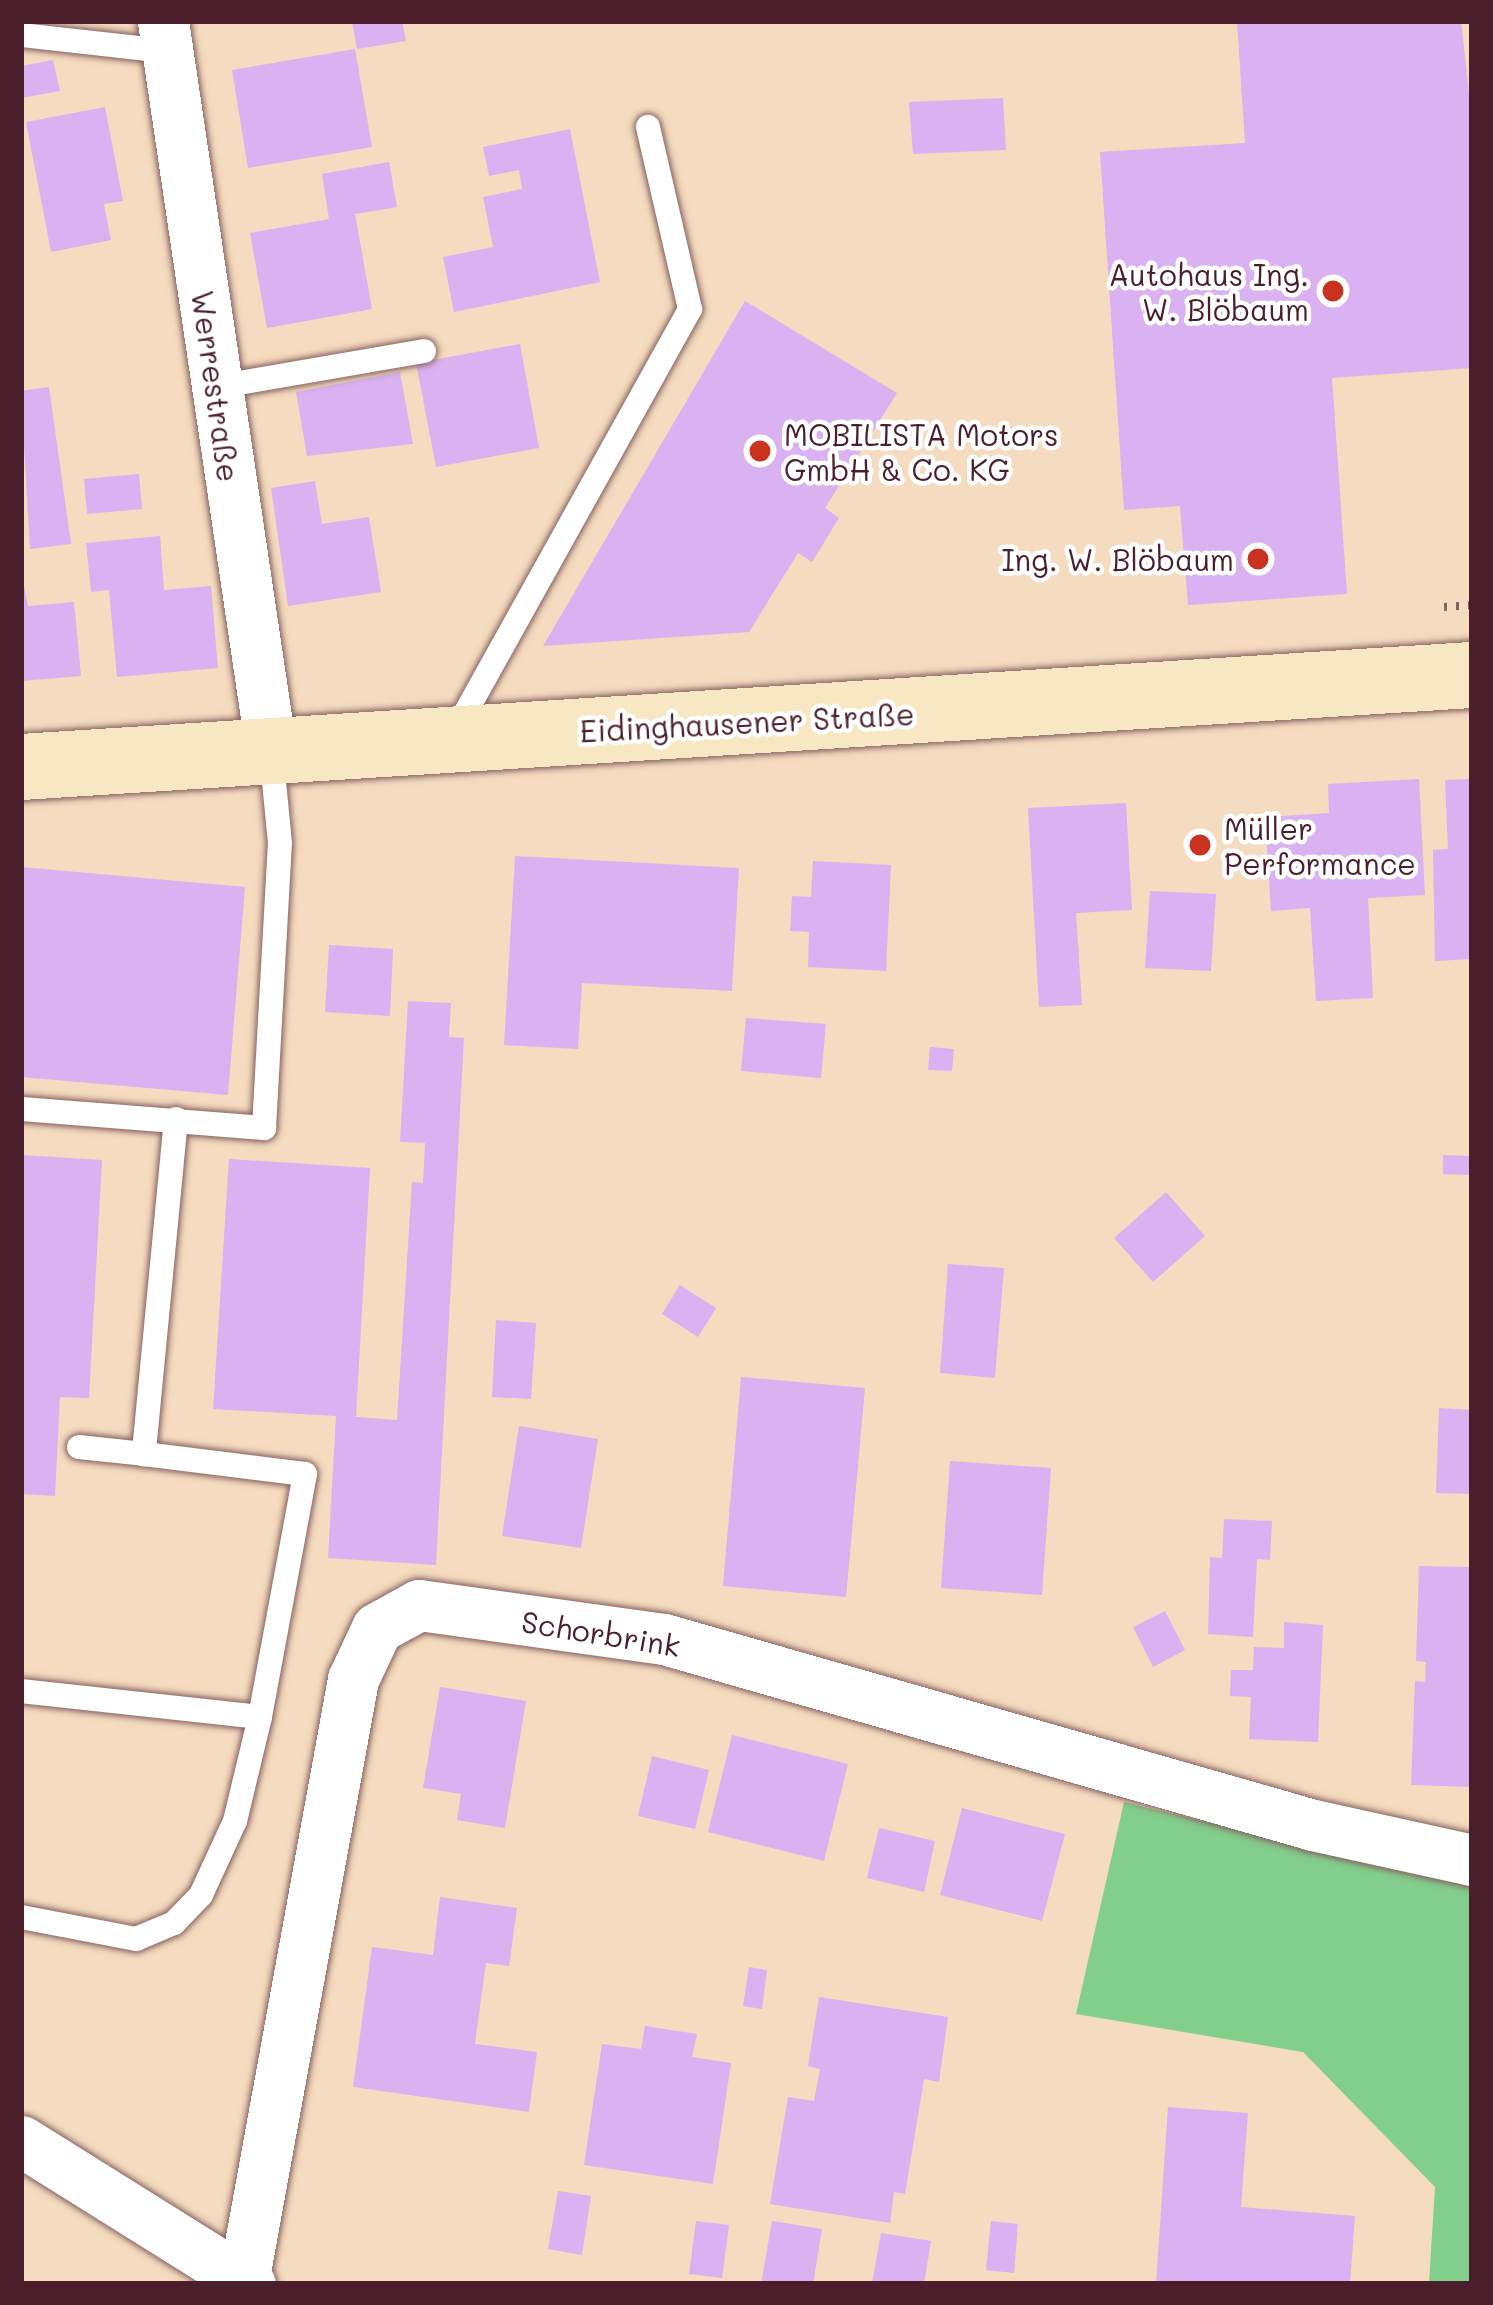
<!DOCTYPE html>
<html>
<head>
<meta charset="utf-8">
<style>
  body { margin:0 }
  #map { position:relative; width:1493px; height:2305px; overflow:hidden; background:#f5dbbf; font-family:Mali,sans-serif }
  div>[style] { position:absolute }
  [style*='--x'] { left:calc(var(--x)*1px); top:calc(var(--y)*1px); width:calc(var(--w)*1px); rotate:calc(var(--a)*1deg) }
  .green>* { inset:0; background:#82ce8c }
  .building>* { inset:0; background:#dab1f1 }
  .path>* { height:8px; margin-top:-4px; transform-origin:0; background:repeating-linear-gradient(90deg,#86615f 0 3px,transparent 0 12px) }
  .roads { filter:drop-shadow(0 0 3px #86615f) drop-shadow(0 0 3px #86615f) }
  .service>* { height:24px; margin:-12px; padding:0 12px; transform-origin:12px; border-radius:12px; background:#fff }
  .minor>* { height:51px; margin:-25.5px; padding:0 25.5px; transform-origin:25.5px; border-radius:25.5px; background:#fff }
  .secondary>* { height:66px; margin:-33px; padding:0 33px; transform-origin:33px; border-radius:33px; background:#f7e8c3 }
  .dots>* { width:33px; height:33px; translate:-50% -50%; box-sizing:border-box; border:6px solid #fff; border-radius:50% }
  span { translate:-50% -50%; white-space:nowrap; text-align:center; line-height:1.15; -webkit-text-stroke:9px #fff; paint-order:stroke }
  .poi-label { font-size:30px; color:#4a1f2b }
  .right { translate:-100% -50%; text-align:right }
  .left { translate:0 -50%; text-align:left }
  .street-label { font-size:30px; color:#4a1f2b }
  .frame { position:absolute; inset:0; border:24px solid #4a1f2b; pointer-events:none }
</style>
</head>
<body>
<div id="map">
  <div class="green">
    <div style="clip-path:polygon(1124px 1802px,1472px 1887px,1472px 2284px,1429px 2284px,1435px 2187px,1303px 2052px,1076px 2014px)"></div>
  </div>
  <div class="building">
    <div style="clip-path:polygon(352px 21px,402px 21px,406px 41px,357px 49px)"></div>
    <div style="clip-path:polygon(1237px 21px,1461px 21px,1472px 120px,1472px 368px,1332px 378px,1347px 594px,1188px 605px,1180px 506px,1124px 510px,1100px 152px,1245px 143px)"></div>
    <div style="clip-path:polygon(355px 49px,372px 147px,248px 168px,232px 70px)"></div>
    <div style="clip-path:polygon(53px 60px,60px 91px,21px 98px,21px 66px)"></div>
    <div style="clip-path:polygon(1003px 98px,1006px 150px,913px 154px,909px 102px)"></div>
    <div style="clip-path:polygon(105px 107px,123px 201px,104px 204px,111px 240px,51px 252px,26px 122px)"></div>
    <div style="clip-path:polygon(570px 129px,600px 282px,454px 312px,443px 257px,493px 247px,483px 197px,522px 189px,519px 170px,489px 176px,483px 147px)"></div>
    <div style="clip-path:polygon(389px 162px,397px 207px,355px 214px,372px 309px,267px 328px,250px 233px,329px 219px,322px 174px)"></div>
    <div style="clip-path:polygon(745px 301px,897px 393px,825px 508px,839px 518px,812px 562px,798px 553px,749px 632px,543px 646px)"></div>
    <div style="clip-path:polygon(520px 344px,539px 448px,436px 467px,416px 363px)"></div>
    <div style="clip-path:polygon(400px 372px,413px 444px,307px 456px,296px 392px)"></div>
    <div style="clip-path:polygon(49px 387px,71px 544px,30px 549px,21px 391px)"></div>
    <div style="clip-path:polygon(139px 474px,142px 509px,87px 514px,84px 479px)"></div>
    <div style="clip-path:polygon(315px 481px,322px 524px,369px 517px,381px 592px,288px 606px,271px 488px)"></div>
    <div style="clip-path:polygon(160px 536px,164px 590px,211px 586px,218px 668px,117px 677px,109px 590px,91px 592px,86px 543px)"></div>
    <div style="clip-path:polygon(21px 570px,28px 606px,74px 602px,81px 676px,21px 681px)"></div>
    <div style="clip-path:polygon(1419px 779px,1425px 895px,1368px 898px,1373px 998px,1316px 1001px,1310px 908px,1271px 911px,1265px 817px,1329px 813px,1328px 784px)"></div>
    <div style="clip-path:polygon(1472px 779px,1472px 959px,1435px 961px,1433px 850px,1448px 849px,1445px 780px)"></div>
    <div style="clip-path:polygon(1126px 803px,1132px 910px,1076px 913px,1082px 1005px,1039px 1007px,1028px 808px)"></div>
    <div style="clip-path:polygon(515px 856px,739px 868px,732px 991px,582px 983px,578px 1049px,504px 1045px)"></div>
    <div style="clip-path:polygon(813px 861px,891px 865px,886px 971px,808px 967px,809px 932px,790px 931px,792px 896px,811px 897px)"></div>
    <div style="clip-path:polygon(21px 867px,245px 887px,228px 1095px,21px 1077px)"></div>
    <div style="clip-path:polygon(1150px 891px,1216px 894px,1211px 971px,1145px 968px)"></div>
    <div style="clip-path:polygon(329px 945px,393px 949px,390px 1016px,325px 1012px)"></div>
    <div style="clip-path:polygon(408px 1001px,451px 1003px,449px 1037px,464px 1038px,436px 1565px,328px 1558px,336px 1416px,213px 1409px,229px 1159px,370px 1168px,356px 1417px,397px 1420px,412px 1182px,423px 1183px,425px 1143px,400px 1142px)"></div>
    <div style="clip-path:polygon(746px 1018px,826px 1024px,821px 1078px,741px 1071px)"></div>
    <div style="clip-path:polygon(930px 1047px,954px 1049px,952px 1071px,928px 1070px)"></div>
    <div style="clip-path:polygon(21px 1155px,102px 1160px,89px 1398px,60px 1397px,55px 1496px,21px 1494px)"></div>
    <div style="clip-path:polygon(1443px 1155px,1472px 1156px,1472px 1175px,1443px 1174px)"></div>
    <div style="clip-path:polygon(1166px 1192px,1205px 1236px,1153px 1282px,1114px 1238px)"></div>
    <div style="clip-path:polygon(948px 1264px,1004px 1268px,995px 1378px,940px 1373px)"></div>
    <div style="clip-path:polygon(680px 1285px,716px 1308px,698px 1337px,662px 1314px)"></div>
    <div style="clip-path:polygon(496px 1320px,536px 1323px,531px 1399px,492px 1397px)"></div>
    <div style="clip-path:polygon(741px 1377px,865px 1388px,846px 1597px,723px 1586px)"></div>
    <div style="clip-path:polygon(1439px 1408px,1472px 1410px,1472px 1494px,1436px 1493px)"></div>
    <div style="clip-path:polygon(519px 1426px,598px 1439px,581px 1548px,502px 1536px)"></div>
    <div style="clip-path:polygon(950px 1461px,1051px 1468px,1042px 1595px,941px 1588px)"></div>
    <div style="clip-path:polygon(1224px 1519px,1272px 1521px,1270px 1560px,1257px 1559px,1253px 1637px,1208px 1634px,1210px 1557px,1222px 1558px)"></div>
    <div style="clip-path:polygon(1419px 1566px,1472px 1567px,1472px 1787px,1411px 1785px,1415px 1681px,1425px 1682px,1426px 1662px,1416px 1661px)"></div>
    <div style="clip-path:polygon(1165px 1611px,1185px 1650px,1153px 1667px,1133px 1627px)"></div>
    <div style="clip-path:polygon(1284px 1622px,1323px 1625px,1318px 1742px,1249px 1739px,1251px 1697px,1230px 1696px,1231px 1670px,1253px 1670px,1254px 1647px,1284px 1648px)"></div>
    <div style="clip-path:polygon(440px 1687px,526px 1701px,505px 1828px,457px 1820px,461px 1794px,423px 1788px)"></div>
    <div style="clip-path:polygon(732px 1735px,848px 1764px,824px 1861px,708px 1832px)"></div>
    <div style="clip-path:polygon(652px 1756px,709px 1770px,695px 1829px,638px 1816px)"></div>
    <div style="clip-path:polygon(962px 1808px,1065px 1834px,1042px 1921px,940px 1895px)"></div>
    <div style="clip-path:polygon(879px 1828px,935px 1841px,924px 1892px,867px 1878px)"></div>
    <div style="clip-path:polygon(440px 1897px,517px 1908px,509px 1966px,486px 1963px,475px 2044px,537px 2052px,529px 2112px,353px 2087px,372px 1947px,433px 1955px)"></div>
    <div style="clip-path:polygon(749px 1967px,767px 1970px,762px 2009px,743px 2006px)"></div>
    <div style="clip-path:polygon(819px 1997px,948px 2017px,939px 2082px,924px 2079px,905px 2194px,894px 2192px,890px 2223px,770px 2204px,788px 2097px,814px 2101px,820px 2069px,808px 2066px)"></div>
    <div style="clip-path:polygon(645px 2026px,697px 2034px,692px 2057px,731px 2063px,713px 2184px,584px 2165px,602px 2044px,641px 2049px)"></div>
    <div style="clip-path:polygon(1168px 2107px,1248px 2113px,1241px 2207px,1355px 2216px,1350px 2284px,1156px 2284px)"></div>
    <div style="clip-path:polygon(558px 2191px,591px 2196px,582px 2255px,548px 2249px)"></div>
    <div style="clip-path:polygon(696px 2221px,729px 2225px,722px 2278px,689px 2274px)"></div>
    <div style="clip-path:polygon(772px 2221px,822px 2229px,813px 2284px,761px 2284px)"></div>
    <div style="clip-path:polygon(991px 2221px,1018px 2224px,1014px 2273px,986px 2270px)"></div>
    <div style="clip-path:polygon(881px 2233px,931px 2241px,924px 2284px,872px 2284px)"></div>
  </div>
  <div class="path">
    <div style="--x:1444;--y:607;--w:28;--a:-4"></div>
  </div>
  <div class="roads">
    <div class="service">
      <div style="--x:21;--y:35;--w:147;--a:6.3"></div>
      <div style="--x:216;--y:387;--w:211;--a:-9.8"></div>
      <div style="--x:453;--y:735;--w:487;--a:-60.9"></div>
      <div style="--x:690;--y:309;--w:187;--a:-103"></div>
      <div style="--x:21;--y:1109;--w:244;--a:4.5"></div>
      <div style="--x:264;--y:1128;--w:285;--a:-86.8"></div>
      <div style="--x:280;--y:843;--w:92;--a:-95.6"></div>
      <div style="--x:176;--y:1119;--w:337;--a:95.5"></div>
      <div style="--x:144;--y:1454;--w:162;--a:7.1"></div>
      <div style="--x:305;--y:1474;--w:247;--a:100.5"></div>
      <div style="--x:79;--y:1447;--w:65;--a:6.1"></div>
      <div style="--x:21;--y:1691;--w:240;--a:6.2"></div>
      <div style="--x:260;--y:1717;--w:107;--a:103.5"></div>
      <div style="--x:235;--y:1821;--w:81;--a:114.7"></div>
      <div style="--x:201;--y:1895;--w:39;--a:134"></div>
      <div style="--x:174;--y:1923;--w:41;--a:157.2"></div>
      <div style="--x:136;--y:1939;--w:117;--a:-169.2"></div>
    </div>
    <div class="minor">
      <div style="--x:163;--y:21;--w:738;--a:81.58"></div>
      <div style="--x:21;--y:2141;--w:270;--a:32"></div>
      <div style="--x:243;--y:2282;--w:613;--a:-79.66"></div>
      <div style="--x:353;--y:1679;--w:56;--a:-64.8"></div>
      <div style="--x:377;--y:1628;--w:48;--a:-28.7"></div>
      <div style="--x:419;--y:1605;--w:247;--a:7.9"></div>
      <div style="--x:664;--y:1639;--w:675;--a:15.99"></div>
      <div style="--x:1313;--y:1825;--w:163;--a:12.4"></div>
    </div>
    <div class="secondary">
      <div style="--x:21;--y:767;--w:1454;--a:-3.63"></div>
    </div>
  </div>
  <div class="dots">
    <div style="left:1333px;top:291px;background:#c8321e"></div>
    <div style="left:760px;top:451px;background:#c8321e"></div>
    <div style="left:1258px;top:559px;background:#c8321e"></div>
    <div style="left:1200px;top:845px;background:#c8321e"></div>
  </div>
  <div class="poi-label">
    <span class="right" style="left:1309px;top:291px">Autohaus Ing.<br>W. Blöbaum</span>
    <span class="left" style="left:784px;top:451px">MOBILISTA Motors<br>GmbH &amp; Co. KG</span>
    <span class="right" style="left:1234px;top:559px">Ing. W. Blöbaum</span>
    <span class="left" style="left:1224px;top:845px">Müller<br>Performance</span>
  </div>
  <div class="street-label">
    <span style="left:216px;top:386px;rotate:82deg">Werrestraße</span>
    <span style="left:747px;top:722px;rotate:-3deg">Eidinghausener Straße</span>
    <span style="left:601px;top:1633px;rotate:9deg">Schorbrink</span>
  </div>
  <div class="frame"></div>
</div>
</body>
</html>
